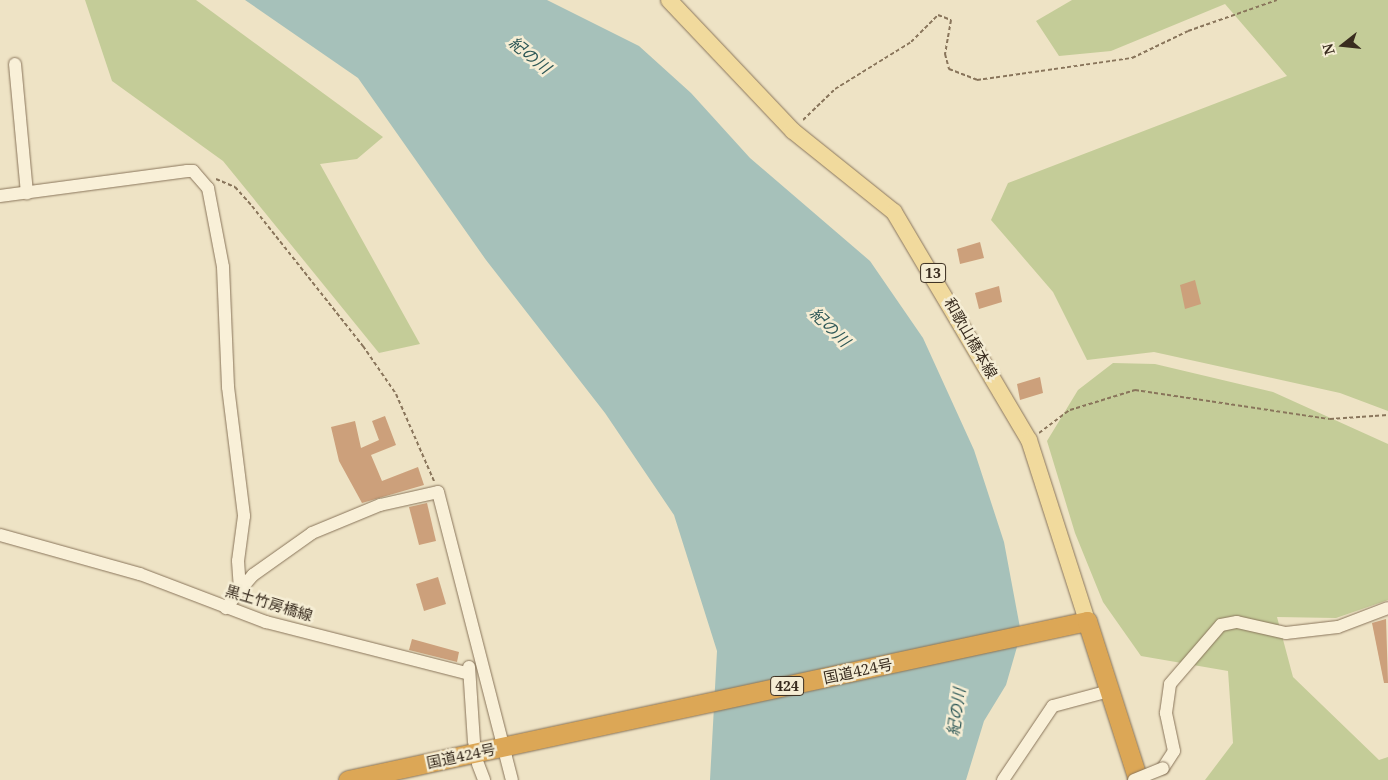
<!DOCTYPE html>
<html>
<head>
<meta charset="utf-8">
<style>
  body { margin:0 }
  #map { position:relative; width:1388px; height:780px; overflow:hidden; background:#eee3c5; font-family:"Noto Serif","Noto Sans JP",serif }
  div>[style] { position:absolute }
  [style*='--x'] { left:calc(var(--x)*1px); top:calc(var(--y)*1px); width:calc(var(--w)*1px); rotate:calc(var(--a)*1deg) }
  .green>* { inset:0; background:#c4cc98 }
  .water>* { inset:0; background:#a6c1ba }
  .building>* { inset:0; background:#cca07b }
  .path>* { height:2px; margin-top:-1px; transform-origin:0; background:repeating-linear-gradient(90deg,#89755b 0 4px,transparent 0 6.5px) }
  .roads { filter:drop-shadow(0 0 1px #89755b) drop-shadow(0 0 1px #89755b) }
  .minor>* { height:12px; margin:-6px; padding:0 6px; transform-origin:6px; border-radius:6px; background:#f9f0d8 }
  .major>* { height:16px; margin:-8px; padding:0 8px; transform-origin:8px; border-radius:8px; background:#f1da9d }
  .highway>* { height:19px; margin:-9.5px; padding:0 9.5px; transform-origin:9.5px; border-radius:9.5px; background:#dca756 }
  .bridges { filter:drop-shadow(0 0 1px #89755b) drop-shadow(0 0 1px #89755b) }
  .minor-bridge>* { height:12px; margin:-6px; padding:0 6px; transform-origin:6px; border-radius:6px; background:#f9f0d8 }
  span { translate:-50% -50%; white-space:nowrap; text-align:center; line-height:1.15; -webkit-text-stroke:5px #f5edd4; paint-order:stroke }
  .shield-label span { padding:1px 4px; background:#f5edd4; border:1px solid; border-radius:4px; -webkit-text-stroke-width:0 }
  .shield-label { font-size:14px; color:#392c1f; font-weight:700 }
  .street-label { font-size:15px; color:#392c1f }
  .water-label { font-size:16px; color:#2e5857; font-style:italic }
  .north { position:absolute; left:1318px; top:20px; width:50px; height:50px; -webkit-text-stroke:4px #f5edd4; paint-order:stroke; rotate:254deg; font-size:14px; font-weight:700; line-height:20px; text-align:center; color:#392c1f }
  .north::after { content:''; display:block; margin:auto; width:18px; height:22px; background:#392c1f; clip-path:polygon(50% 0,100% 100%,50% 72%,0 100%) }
</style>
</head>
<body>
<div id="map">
  <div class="green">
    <div style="clip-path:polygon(85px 0,196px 0,383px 137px,357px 159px,320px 164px,420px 344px,379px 353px,223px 161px,112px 81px)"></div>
    <div style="clip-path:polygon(1072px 0,1388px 0,1388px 411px,1340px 393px,1154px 352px,1087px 360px,1053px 292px,991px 220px,1008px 183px,1287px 76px,1225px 4px,1111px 51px,1059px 56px,1036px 21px)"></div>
    <div style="clip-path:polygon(1113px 363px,1155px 364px,1273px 392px,1388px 444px,1388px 600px,1336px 618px,1277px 617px,1293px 677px,1379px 760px,1388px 757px,1388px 780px,1205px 780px,1233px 743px,1228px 671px,1141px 656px,1103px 602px,1075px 533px,1047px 441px,1078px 390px)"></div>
  </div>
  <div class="water">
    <div style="clip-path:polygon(245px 0,547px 0,639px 46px,691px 93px,750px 158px,870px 261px,923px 338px,974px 450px,1004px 542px,1021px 633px,1006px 685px,984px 721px,966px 780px,710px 780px,717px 651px,674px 515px,605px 413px,486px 260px,358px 78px)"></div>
  </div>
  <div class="building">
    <div style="clip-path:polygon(980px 242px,984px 258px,960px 264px,957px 249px)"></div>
    <div style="clip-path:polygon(1195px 280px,1201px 304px,1185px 309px,1180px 285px)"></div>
    <div style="clip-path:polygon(999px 286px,1002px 302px,979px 309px,975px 293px)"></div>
    <div style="clip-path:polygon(1040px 377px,1043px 393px,1020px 400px,1017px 384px)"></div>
    <div style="clip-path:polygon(385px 416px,396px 445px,371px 455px,382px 481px,418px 467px,424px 485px,362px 503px,339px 461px,331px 427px,355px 421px,361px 448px,379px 440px,372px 421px)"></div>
    <div style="clip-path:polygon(427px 503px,436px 541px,419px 545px,409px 507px)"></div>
    <div style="clip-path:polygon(438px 577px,446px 604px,424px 611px,416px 584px)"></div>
    <div style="clip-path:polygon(1386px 619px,1388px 683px,1384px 683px,1372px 623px)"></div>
    <div style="clip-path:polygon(412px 639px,459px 652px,457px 662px,409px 650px)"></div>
  </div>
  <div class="path">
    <div style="--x:803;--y:120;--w:45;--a:-44.1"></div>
    <div style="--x:835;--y:89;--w:89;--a:-31.7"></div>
    <div style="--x:911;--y:42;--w:38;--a:-45"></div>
    <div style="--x:938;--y:15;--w:14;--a:21"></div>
    <div style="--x:951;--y:20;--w:35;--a:100"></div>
    <div style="--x:945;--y:54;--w:16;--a:75"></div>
    <div style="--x:949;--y:69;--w:30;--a:21"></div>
    <div style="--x:977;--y:80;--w:157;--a:-8.1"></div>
    <div style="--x:1132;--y:58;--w:62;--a:-25.7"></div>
    <div style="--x:1188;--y:31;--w:94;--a:-19.2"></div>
    <div style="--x:216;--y:179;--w:21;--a:23"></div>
    <div style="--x:235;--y:187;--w:25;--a:48"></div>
    <div style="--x:252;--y:206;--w:179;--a:51.6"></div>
    <div style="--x:363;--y:346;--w:58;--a:55.5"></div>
    <div style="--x:396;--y:394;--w:95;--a:66.4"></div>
    <div style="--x:1039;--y:433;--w:39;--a:-37"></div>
    <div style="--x:1070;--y:410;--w:68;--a:-17.1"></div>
    <div style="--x:1135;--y:390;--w:197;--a:8.5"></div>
    <div style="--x:1330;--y:419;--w:58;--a:-3.9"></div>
  </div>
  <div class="roads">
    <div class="minor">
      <div style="--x:15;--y:64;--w:130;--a:84.7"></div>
      <div style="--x:0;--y:196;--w:189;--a:-7.6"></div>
      <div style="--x:187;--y:171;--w:6;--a:0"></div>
      <div style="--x:193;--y:171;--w:23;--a:49"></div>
      <div style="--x:208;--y:188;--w:80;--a:79.2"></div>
      <div style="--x:223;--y:267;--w:120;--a:87.6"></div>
      <div style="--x:228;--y:387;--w:130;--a:82.9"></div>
      <div style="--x:244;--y:516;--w:45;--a:97.6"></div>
      <div style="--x:238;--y:561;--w:29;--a:86"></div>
      <div style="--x:240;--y:590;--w:23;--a:128"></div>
      <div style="--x:0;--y:535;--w:145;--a:15.6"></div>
      <div style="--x:140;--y:574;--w:135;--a:20.9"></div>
      <div style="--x:266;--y:622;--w:206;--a:14.3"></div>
      <div style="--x:240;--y:590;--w:20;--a:-49"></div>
      <div style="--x:253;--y:575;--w:72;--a:-35.4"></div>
      <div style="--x:312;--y:533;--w:74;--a:-22.4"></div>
      <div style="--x:380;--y:505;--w:59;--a:-12.6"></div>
      <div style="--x:438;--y:492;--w:297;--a:75.6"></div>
      <div style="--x:469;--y:667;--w:75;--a:86.2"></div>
      <div style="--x:478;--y:764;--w:17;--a:69"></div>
      <div style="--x:1163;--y:768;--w:20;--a:-57"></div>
      <div style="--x:1174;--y:751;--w:39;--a:-102"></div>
      <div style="--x:1166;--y:713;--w:29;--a:-82"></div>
      <div style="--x:1170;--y:684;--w:78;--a:-49.2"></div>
      <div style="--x:1221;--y:625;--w:16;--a:-11"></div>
      <div style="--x:1237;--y:622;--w:50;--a:12.7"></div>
      <div style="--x:1286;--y:633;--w:52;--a:-6.6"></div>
      <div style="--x:1338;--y:627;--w:53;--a:-20.8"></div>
      <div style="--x:1003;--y:780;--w:89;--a:-56"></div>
      <div style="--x:1053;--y:706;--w:58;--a:-15"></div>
    </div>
    <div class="major">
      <div style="--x:669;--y:0;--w:180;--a:46.6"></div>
      <div style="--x:793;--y:131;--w:129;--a:38.7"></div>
      <div style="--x:894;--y:212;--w:265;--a:59.4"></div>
      <div style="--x:1029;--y:440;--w:190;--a:72.2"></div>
    </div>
    <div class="highway">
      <div style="--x:348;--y:780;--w:756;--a:-12.14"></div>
      <div style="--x:1087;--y:621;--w:167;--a:72.2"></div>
    </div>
  </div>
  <div class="bridges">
    <div class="minor-bridge">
      <div style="--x:1134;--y:780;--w:31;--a:-22"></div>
    </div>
  </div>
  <div class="shield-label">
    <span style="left:933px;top:273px">13</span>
    <span style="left:787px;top:686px">424</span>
  </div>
  <div class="street-label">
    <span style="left:971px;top:338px;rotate:60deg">和歌山橋本線</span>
    <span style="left:269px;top:603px;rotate:17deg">黒土竹房橋線</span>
    <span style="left:858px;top:671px;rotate:-12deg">国道424号</span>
    <span style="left:461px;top:756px;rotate:-12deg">国道424号</span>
  </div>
  <div class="water-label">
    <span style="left:530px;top:55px;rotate:39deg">紀の川</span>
    <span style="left:830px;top:327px;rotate:44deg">紀の川</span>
    <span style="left:956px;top:712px;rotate:-82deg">紀の川</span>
  </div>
  <div class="north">N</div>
</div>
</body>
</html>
